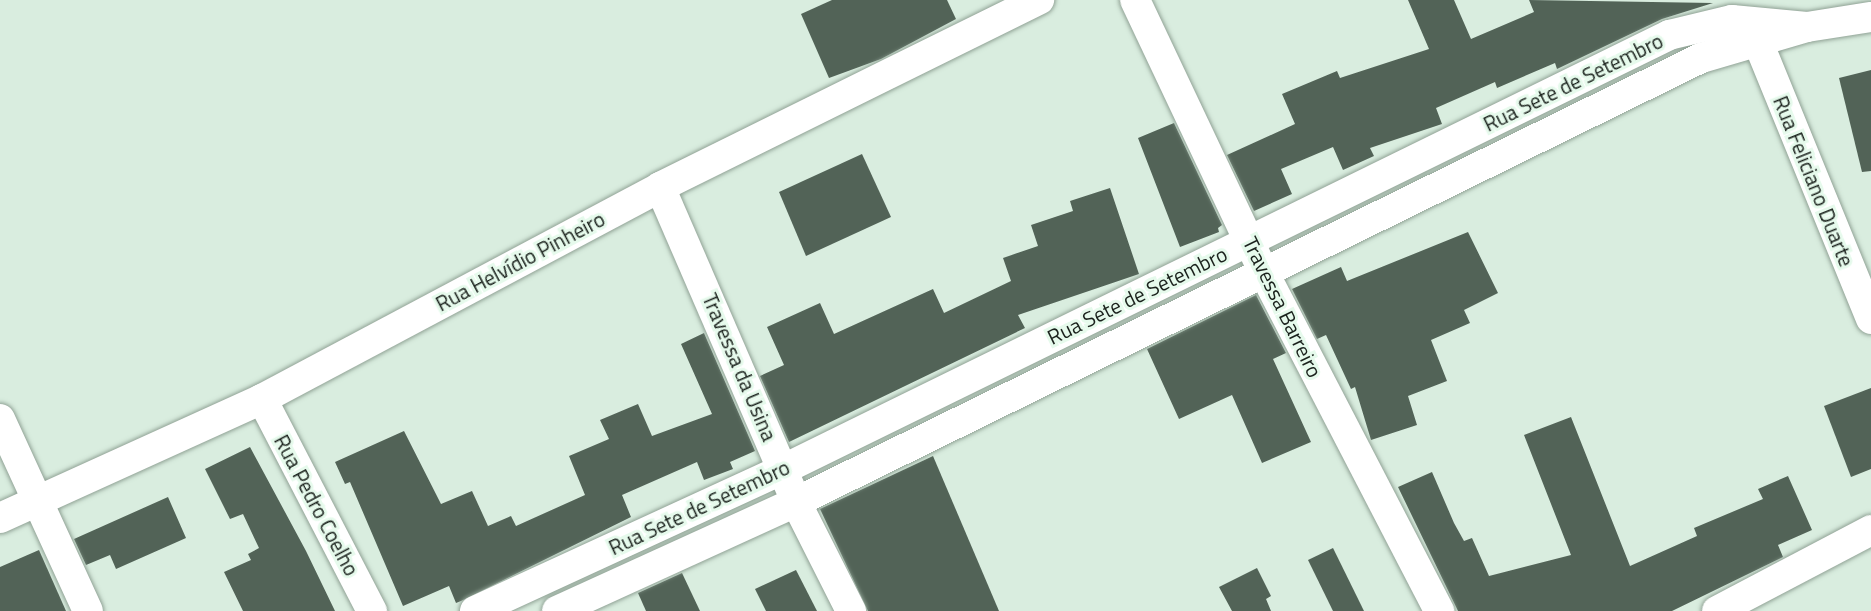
<!DOCTYPE html>
<html>
<head>
<meta charset="utf-8">
<style>
  body { margin:0 }
  #map { position:relative; width:1871px; height:611px; overflow:hidden; background:#d9eddf; font-family:"Titillium Web",sans-serif }
  div>[style] { position:absolute }
  [style*='--x'] { left:calc(var(--x)*1px); top:calc(var(--y)*1px); width:calc(var(--w)*1px); rotate:calc(var(--a)*1deg) }
  .building>* { inset:0; background:#526357 }
  .roads { filter:drop-shadow(0 0 2px #90a295) drop-shadow(0 0 2px #90a295) }
  .minor>* { height:30px; margin:-15px; padding:0 15px; transform-origin:15px; border-radius:15px; background:#fff }
  span { translate:-50% -50%; white-space:nowrap; text-align:center; line-height:1.15; -webkit-text-stroke:6px #e6faec; paint-order:stroke }
  .street-label { font-size:21px; color:#1a211c }
</style>
</head>
<body>
<div id="map">
  <div class="building">
    <div style="clip-path:polygon(832px 0,947px 0,956px 19px,881px 59px,829px 78px,801px 14px)"></div>
    <div style="clip-path:polygon(1408px 0,1454px 0,1471px 39px,1534px 12px,1529px 0,1713px 3px,1662px 19px,1557px 69px,1555px 63px,1497px 88px,1495px 82px,1436px 108px,1442px 124px,1370px 148px,1374px 156px,1343px 170px,1333px 147px,1281px 169px,1292px 194px,1254px 211px,1227px 155px,1295px 124px,1282px 94px,1337px 71px,1340px 78px,1429px 49px)"></div>
    <div style="clip-path:polygon(1871px 70px,1871px 171px,1862px 172px,1839px 78px)"></div>
    <div style="clip-path:polygon(1174px 123px,1222px 225px,1218px 228px,1219px 232px,1180px 247px,1138px 138px)"></div>
    <div style="clip-path:polygon(862px 154px,891px 217px,806px 256px,779px 192px)"></div>
    <div style="clip-path:polygon(1110px 188px,1139px 274px,1018px 315px,1025px 328px,789px 442px,760px 376px,784px 365px,767px 327px,820px 303px,834px 334px,933px 289px,944px 313px,1011px 281px,1003px 258px,1038px 246px,1031px 225px,1073px 211px,1070px 201px)"></div>
    <div style="clip-path:polygon(1468px 232px,1498px 293px,1464px 310px,1470px 323px,1431px 340px,1447px 381px,1408px 396px,1417px 425px,1371px 440px,1355px 387px,1351px 389px,1326px 335px,1317px 339px,1292px 289px,1341px 267px,1347px 281px)"></div>
    <div style="clip-path:polygon(1256px 295px,1286px 353px,1273px 359px,1311px 442px,1262px 463px,1232px 395px,1179px 419px,1147px 349px)"></div>
    <div style="clip-path:polygon(704px 333px,755px 451px,730px 462px,733px 469px,704px 480px,697px 462px,622px 495px,631px 517px,461px 601px,456px 603px,449px 586px,403px 606px,350px 482px,345px 484px,335px 462px,404px 431px,441px 504px,472px 491px,488px 526px,511px 516px,516px 526px,585px 495px,569px 456px,609px 439px,600px 420px,638px 404px,652px 436px,712px 414px,681px 344px)"></div>
    <div style="clip-path:polygon(1871px 388px,1871px 469px,1851px 477px,1824px 406px)"></div>
    <div style="clip-path:polygon(1571px 417px,1630px 566px,1697px 536px,1694px 528px,1763px 499px,1758px 489px,1788px 476px,1812px 530px,1778px 545px,1783px 557px,1672px 611px,1458px 611px,1398px 487px,1432px 472px,1454px 523px,1464px 541px,1472px 538px,1489px 576px,1571px 555px,1524px 435px)"></div>
    <div style="clip-path:polygon(250px 447px,306px 551px,335px 611px,243px 611px,224px 572px,251px 560px,248px 554px,259px 548px,243px 514px,230px 519px,205px 469px)"></div>
    <div style="clip-path:polygon(933px 456px,999px 611px,868px 611px,820px 509px)"></div>
    <div style="clip-path:polygon(168px 497px,186px 538px,116px 569px,110px 555px,86px 565px,74px 539px)"></div>
    <div style="clip-path:polygon(1333px 548px,1364px 611px,1333px 611px,1308px 560px)"></div>
    <div style="clip-path:polygon(39px 550px,66px 611px,0 611px,0 567px)"></div>
    <div style="clip-path:polygon(1257px 568px,1271px 596px,1266px 599px,1271px 611px,1232px 611px,1219px 587px)"></div>
    <div style="clip-path:polygon(796px 570px,817px 611px,766px 611px,755px 589px)"></div>
    <div style="clip-path:polygon(682px 573px,700px 611px,646px 611px,638px 593px)"></div>
  </div>
  <div class="roads">
    <div class="minor">
      <div style="--x:1135;--y:0;--w:300;--a:64.7"></div>
      <div style="--x:1263;--y:271;--w:383;--a:62.6"></div>
      <div style="--x:1758;--y:23;--w:19;--a:90"></div>
      <div style="--x:1758;--y:42;--w:299;--a:67.8"></div>
      <div style="--x:660;--y:187;--w:343;--a:66.6"></div>
      <div style="--x:796;--y:502;--w:122;--a:63.2"></div>
      <div style="--x:262;--y:399;--w:239;--a:62.6"></div>
      <div style="--x:0;--y:419;--w:211;--a:65.4"></div>
      <div style="--x:0;--y:518;--w:288;--a:-24.4"></div>
      <div style="--x:262;--y:399;--w:451;--a:-28"></div>
      <div style="--x:660;--y:187;--w:423;--a:-26.3"></div>
      <div style="--x:475;--y:611;--w:340;--a:-24.7"></div>
      <div style="--x:784;--y:469;--w:986;--a:-26.12"></div>
      <div style="--x:1669;--y:35;--w:65;--a:-13.4"></div>
      <div style="--x:1732;--y:20;--w:75;--a:5.3"></div>
      <div style="--x:557;--y:611;--w:263;--a:-24.5"></div>
      <div style="--x:796;--y:502;--w:1008;--a:-26.13"></div>
      <div style="--x:1701;--y:58;--w:110;--a:-16.3"></div>
      <div style="--x:1807;--y:27;--w:65;--a:-8.9"></div>
      <div style="--x:1717;--y:611;--w:174;--a:-27.7"></div>
    </div>
  </div>
  <div class="street-label">
    <span style="left:1573px;top:82px;rotate:-26deg">Rua Sete de Setembro</span>
    <span style="left:1814px;top:181px;rotate:68deg">Rua Feliciano Duarte</span>
    <span style="left:520px;top:261px;rotate:-28deg">Rua Helvídio Pinheiro</span>
    <span style="left:1137px;top:295px;rotate:-26deg">Rua Sete de Setembro</span>
    <span style="left:1283px;top:307px;rotate:64deg">Travessa Barreiro</span>
    <span style="left:740px;top:367px;rotate:67deg">Travessa da Usina</span>
    <span style="left:317px;top:505px;rotate:62deg">Rua Pedro Coelho</span>
    <span style="left:699px;top:507px;rotate:-25deg">Rua Sete de Setembro</span>
  </div>
</div>
</body>
</html>
